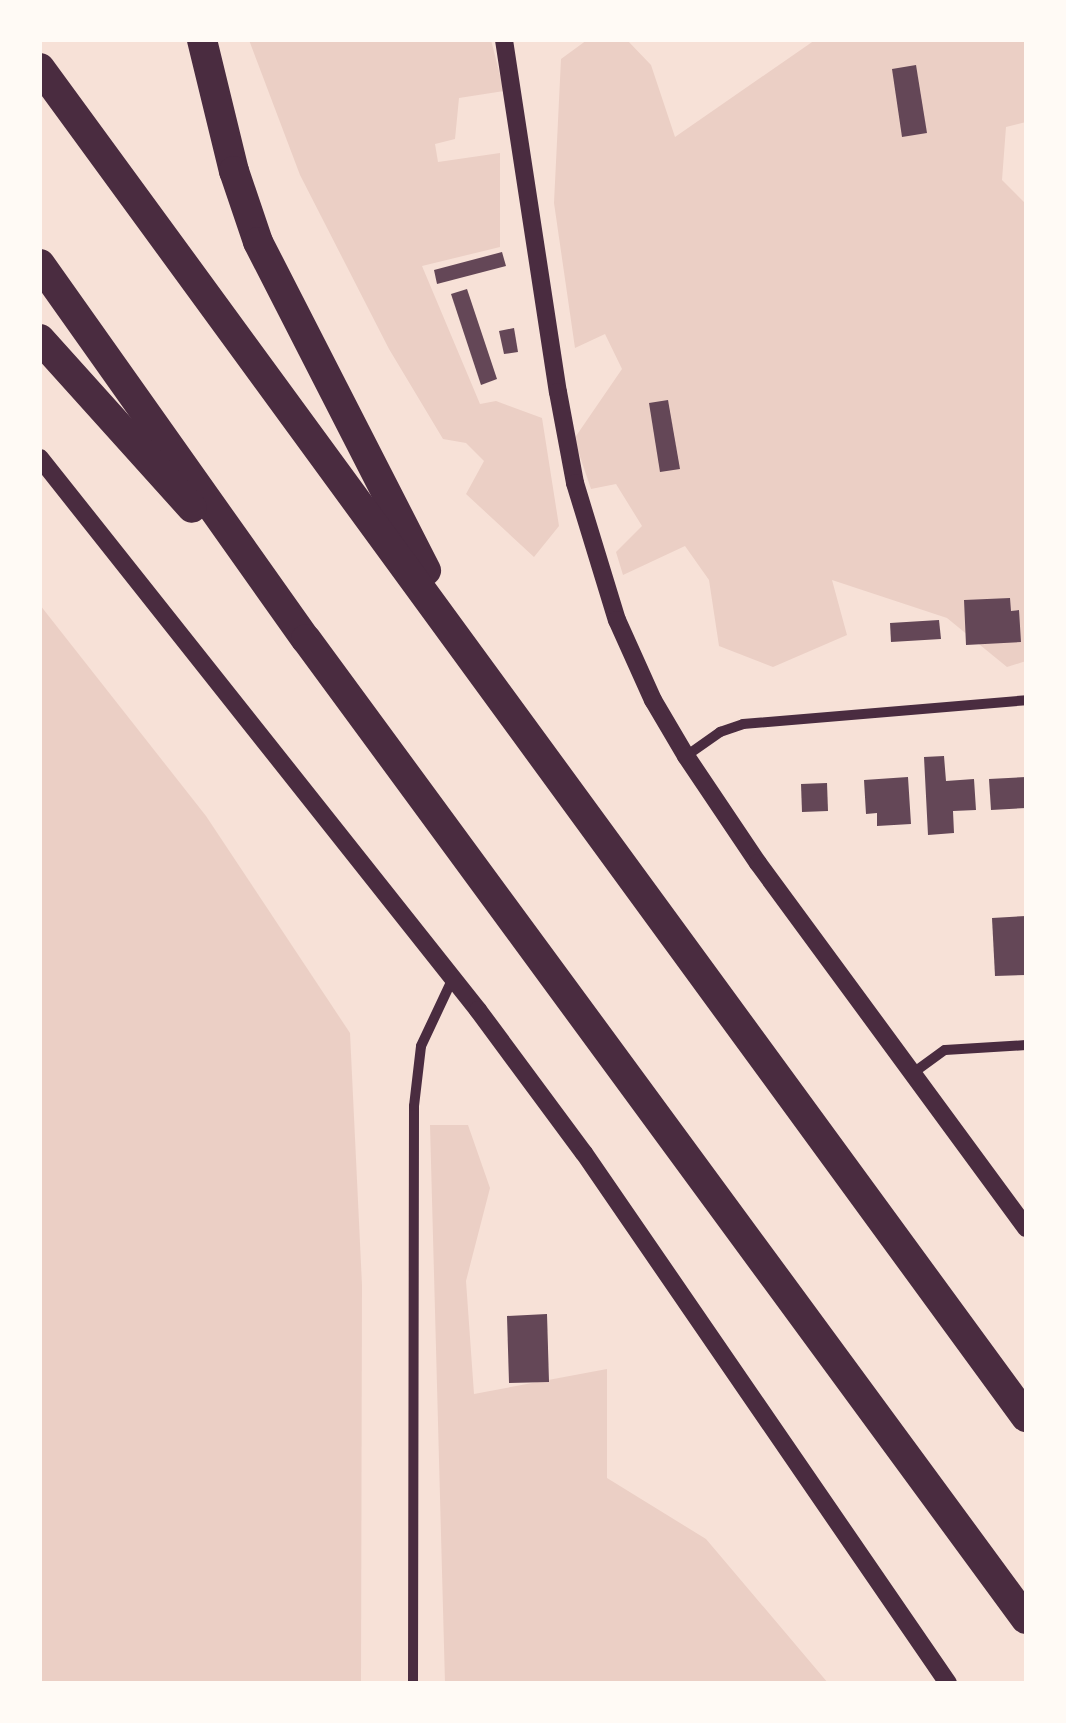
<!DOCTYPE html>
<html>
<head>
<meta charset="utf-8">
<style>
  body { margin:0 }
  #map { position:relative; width:1066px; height:1723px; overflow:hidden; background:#f7e1d7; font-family:Merriweather,serif }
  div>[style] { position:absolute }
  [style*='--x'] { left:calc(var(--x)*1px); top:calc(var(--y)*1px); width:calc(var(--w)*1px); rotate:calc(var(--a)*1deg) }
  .green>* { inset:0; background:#ebcfc5 }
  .building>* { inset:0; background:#644757 }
  .minor>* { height:10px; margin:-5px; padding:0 5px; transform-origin:5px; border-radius:5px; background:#4a2c40 }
  .tertiary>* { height:18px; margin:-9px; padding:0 9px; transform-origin:9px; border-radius:9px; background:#4a2c40 }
  .motorway>* { height:30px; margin:-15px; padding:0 15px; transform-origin:15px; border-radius:15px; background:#4a2c40 }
  span { translate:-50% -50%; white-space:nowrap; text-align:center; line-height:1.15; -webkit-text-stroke:8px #fffaf5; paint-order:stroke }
  .frame { position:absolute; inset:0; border:42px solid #fffaf5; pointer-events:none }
</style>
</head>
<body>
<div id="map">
  <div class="green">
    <div style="clip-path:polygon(249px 40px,491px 40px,504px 91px,459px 98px,455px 139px,435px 144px,438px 162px,500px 153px,500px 247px,422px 266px,480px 404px,496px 401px,542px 418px,559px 526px,534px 557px,466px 494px,484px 461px,466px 443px,443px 439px,389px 349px,300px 175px)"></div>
    <div style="clip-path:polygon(587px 40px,627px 40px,651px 65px,675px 137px,815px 40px,1026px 40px,1026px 122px,1006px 127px,1002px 180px,1026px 204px,1026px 661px,1007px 667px,947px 618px,832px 580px,847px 635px,773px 667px,719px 646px,709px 580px,685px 546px,623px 575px,616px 552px,642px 526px,616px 484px,591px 489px,574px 439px,622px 369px,605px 334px,575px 348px,554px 203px,561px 59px)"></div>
    <div style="clip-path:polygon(40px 605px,206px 816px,350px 1033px,362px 1285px,361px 1683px,40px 1683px)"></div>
    <div style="clip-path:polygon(430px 1125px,468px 1125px,490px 1188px,466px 1281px,474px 1394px,607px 1369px,607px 1478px,706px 1539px,828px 1683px,445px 1683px)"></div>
  </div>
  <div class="building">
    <div style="clip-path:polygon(916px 65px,927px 133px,902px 137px,892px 69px)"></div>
    <div style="clip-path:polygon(502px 252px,506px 266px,437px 284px,434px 270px)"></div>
    <div style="clip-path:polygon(467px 289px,497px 379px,481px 385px,451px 294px)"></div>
    <div style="clip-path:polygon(514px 328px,518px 352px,504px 354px,499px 331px)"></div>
    <div style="clip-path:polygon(668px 400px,680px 469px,660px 472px,649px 403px)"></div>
    <div style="clip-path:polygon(1010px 598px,1011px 611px,1019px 610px,1021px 642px,966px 645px,964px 600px)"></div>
    <div style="clip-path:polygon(939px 620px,941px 639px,891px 642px,890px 623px)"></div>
    <div style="clip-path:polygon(944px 756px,946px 781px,974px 779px,976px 810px,953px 811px,954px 833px,928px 835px,924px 757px)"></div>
    <div style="clip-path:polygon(908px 777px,911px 824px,877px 826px,877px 813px,866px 814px,864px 780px)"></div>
    <div style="clip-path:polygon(1026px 777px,1026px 808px,991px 810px,989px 779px)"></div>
    <div style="clip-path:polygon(827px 783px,828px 811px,802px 812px,801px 784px)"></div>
    <div style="clip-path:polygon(1026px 916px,1026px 975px,995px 976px,992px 918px)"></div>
    <div style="clip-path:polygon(547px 1314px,549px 1382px,509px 1383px,507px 1316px)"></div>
  </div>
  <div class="minor">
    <div style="--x:686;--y:756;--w:42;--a:-35.2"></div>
    <div style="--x:720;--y:732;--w:24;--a:-19"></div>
    <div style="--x:743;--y:724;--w:284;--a:-4.8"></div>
    <div style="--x:913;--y:1073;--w:39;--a:-36"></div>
    <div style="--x:945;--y:1050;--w:81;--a:-3.5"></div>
    <div style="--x:413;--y:1683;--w:577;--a:-89.9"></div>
    <div style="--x:414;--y:1106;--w:60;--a:-83.3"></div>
    <div style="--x:421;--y:1046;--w:73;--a:-64.8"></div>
  </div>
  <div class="tertiary">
    <div style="--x:504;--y:40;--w:356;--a:81.3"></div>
    <div style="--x:558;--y:392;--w:93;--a:79.4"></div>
    <div style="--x:575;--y:483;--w:143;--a:73"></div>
    <div style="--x:617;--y:620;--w:88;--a:65.8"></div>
    <div style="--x:653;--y:700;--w:65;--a:59.5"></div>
    <div style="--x:686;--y:756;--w:129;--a:56.1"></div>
    <div style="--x:758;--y:863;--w:453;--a:53.7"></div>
    <div style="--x:40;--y:458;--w:705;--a:51.57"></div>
    <div style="--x:478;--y:1010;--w:178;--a:53.5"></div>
    <div style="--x:584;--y:1153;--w:643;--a:55.52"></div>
  </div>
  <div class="motorway">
    <div style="--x:202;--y:40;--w:135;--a:76.3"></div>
    <div style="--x:234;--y:171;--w:75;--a:71.3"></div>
    <div style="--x:258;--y:242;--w:369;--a:62.9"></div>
    <div style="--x:40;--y:68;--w:1671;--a:53.84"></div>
    <div style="--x:40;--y:264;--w:460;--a:54.7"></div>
    <div style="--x:306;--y:639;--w:1216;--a:53.7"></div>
    <div style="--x:40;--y:339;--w:227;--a:48"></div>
  </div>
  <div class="frame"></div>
</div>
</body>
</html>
